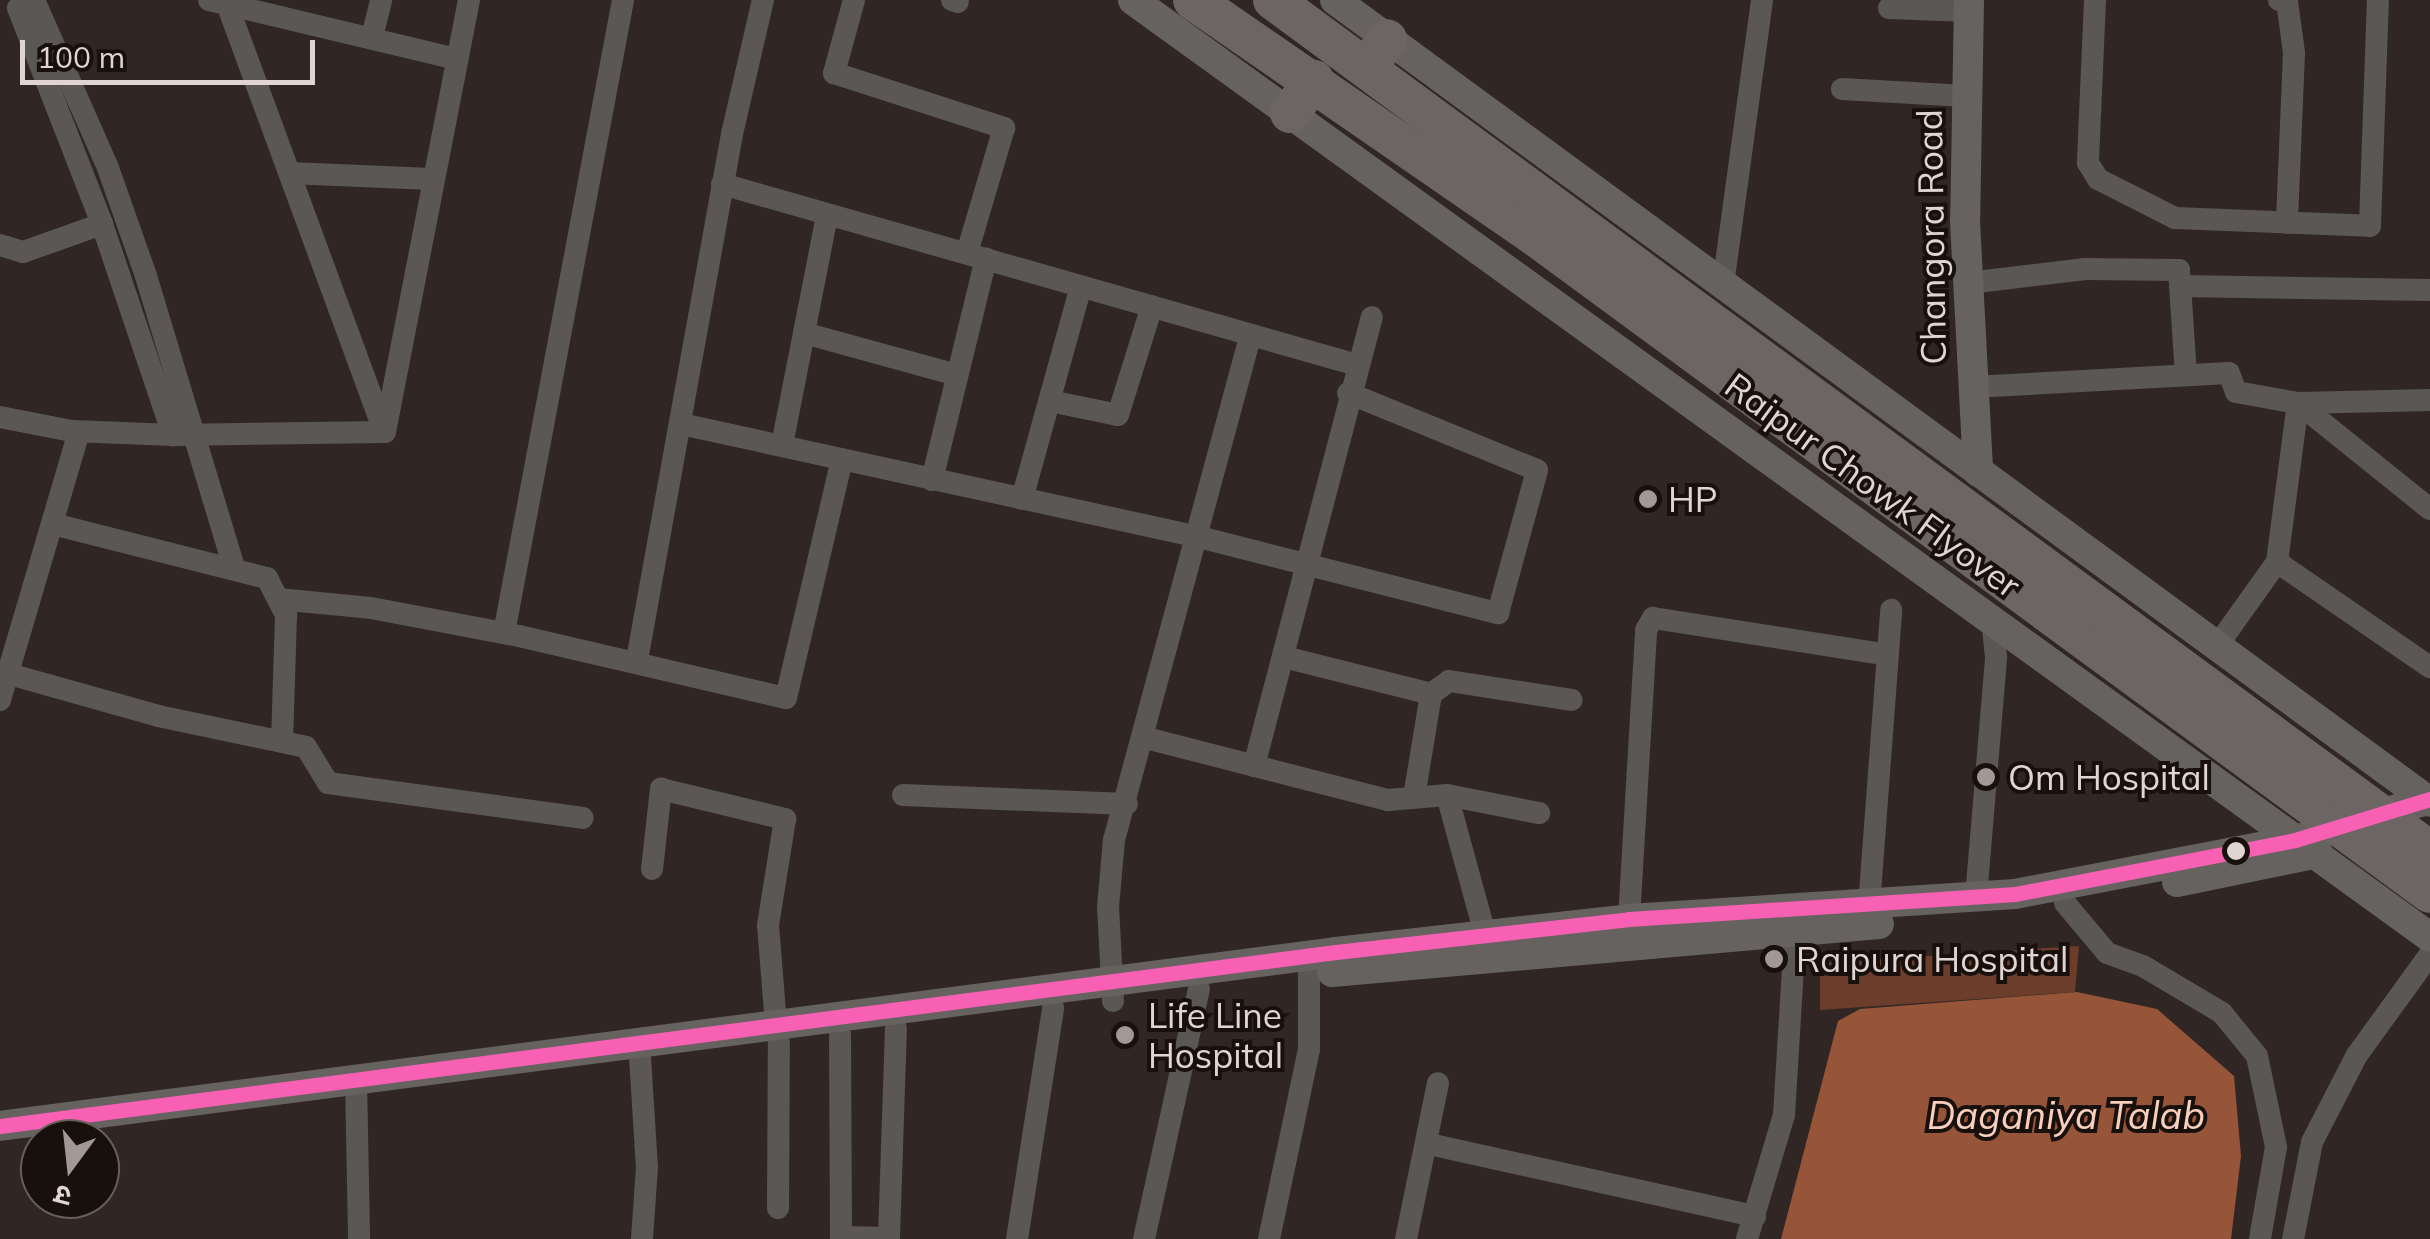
<!DOCTYPE html>
<html>
<head>
<meta charset="utf-8">
<style>
  body { margin:0 }
  #map { position:relative; width:2430px; height:1239px; overflow:hidden; background:#302724; font-family:Mulish,"Noto Sans Devanagari",sans-serif }
  div>[style] { position:absolute }
  [style*='--x'] { left:calc(var(--x)*1px); top:calc(var(--y)*1px); width:calc(var(--w)*1px); rotate:calc(var(--a)*1deg) }
  .green>* { inset:0; background:#6b3d2a }
  .water>* { inset:0; background:#965438 }
  .street>* { height:22px; margin:-11px; padding:0 11px; transform-origin:11px; border-radius:11px; background:#5a5755 }
  .secondary>* { height:30px; margin:-15px; padding:0 15px; transform-origin:15px; border-radius:15px; background:#666260 }
  .highway>* { height:40px; margin:-20px; padding:0 20px; transform-origin:20px; border-radius:20px; background:#6c6563 }
  .bus-1>* { height:15px; margin:-7.5px; padding:0 7.5px; transform-origin:7.5px; border-radius:7.5px; background:#f860b3 }
  .dots>* { width:28px; height:28px; translate:-50% -50%; box-sizing:border-box; border:5px solid #18100d; border-radius:50% }
  span { translate:-50% -50%; white-space:nowrap; text-align:center; line-height:1.15; -webkit-text-stroke:8px #18100d; paint-order:stroke }
  .street-label { font-size:35px; color:#e0d5d0 }
  .poi-label { font-size:35px; color:#e0d5d0 }
  .left { translate:0 -50%; text-align:left }
  .water-label { font-size:38px; color:#f8cebc; font-style:italic }
  .north { position:absolute; left:20px; top:1119px; width:100px; height:100px; box-sizing:border-box; background:#18100d; border:2px solid #685f5b; border-radius:50%; rotate:195deg; font-size:28px; font-weight:700; line-height:40px; text-align:center; color:#e0d5d0 }
  .north::after { content:''; display:block; margin:auto; width:35px; height:45px; background:#a29894; clip-path:polygon(50% 0,100% 100%,50% 72%,0 100%) }
  .scale { position:absolute; left:20px; top:40px; width:295px; height:45px; box-sizing:border-box; border:5px solid #e0d5d0; border-top:0; padding-left:12px; font-size:30px; line-height:35px; white-space:nowrap; color:#e0d5d0; -webkit-text-stroke:8px #18100d; paint-order:stroke }
</style>
</head>
<body>
<div id="map">
  <div class="green">
    <div style="clip-path:polygon(2079px 946px,2075px 992px,1820px 1010px,1820px 963px)"></div>
  </div>
  <div class="water">
    <div style="clip-path:polygon(2077px 992px,2157px 1009px,2234px 1076px,2241px 1156px,2231px 1239px,1781px 1239px,1838px 1021px,1860px 1009px)"></div>
  </div>
  <div class="street">
    <div style="--x:34;--y:0;--w:184;--a:66.2"></div>
    <div style="--x:108;--y:168;--w:114;--a:70.6"></div>
    <div style="--x:146;--y:276;--w:305;--a:73.2"></div>
    <div style="--x:209;--y:0;--w:255;--a:13.4"></div>
    <div style="--x:854;--y:0;--w:76;--a:105.3"></div>
    <div style="--x:834;--y:73;--w:179;--a:17.9"></div>
    <div style="--x:1004;--y:128;--w:130;--a:106.5"></div>
    <div style="--x:952;--y:0;--w:6;--a:18"></div>
    <div style="--x:2095;--y:0;--w:163;--a:92.5"></div>
    <div style="--x:2088;--y:163;--w:19;--a:58"></div>
    <div style="--x:2098;--y:179;--w:86;--a:26.9"></div>
    <div style="--x:2175;--y:218;--w:195;--a:2.3"></div>
    <div style="--x:2370;--y:226;--w:226;--a:-88"></div>
    <div style="--x:2279;--y:0;--w:8;--a:7"></div>
    <div style="--x:2287;--y:1;--w:52;--a:82.3"></div>
    <div style="--x:2294;--y:53;--w:170;--a:92.4"></div>
    <div style="--x:227;--y:4;--w:453;--a:69.8"></div>
    <div style="--x:18;--y:8;--w:232;--a:68.7"></div>
    <div style="--x:102;--y:224;--w:223;--a:71.4"></div>
    <div style="--x:1889;--y:8;--w:79;--a:2.2"></div>
    <div style="--x:372;--y:37;--w:38;--a:-76"></div>
    <div style="--x:1842;--y:89;--w:124;--a:3.2"></div>
    <div style="--x:290;--y:173;--w:141;--a:2.4"></div>
    <div style="--x:722;--y:184;--w:660;--a:15.91"></div>
    <div style="--x:0;--y:245;--w:24;--a:17"></div>
    <div style="--x:23;--y:252;--w:84;--a:-19.5"></div>
    <div style="--x:1968;--y:283;--w:118;--a:-6.8"></div>
    <div style="--x:2085;--y:269;--w:94;--a:0.6"></div>
    <div style="--x:2179;--y:270;--w:105;--a:86.2"></div>
    <div style="--x:1723;--y:285;--w:288;--a:-82.2"></div>
    <div style="--x:2180;--y:286;--w:250;--a:0.9"></div>
    <div style="--x:804;--y:333;--w:159;--a:15.4"></div>
    <div style="--x:1972;--y:387;--w:257;--a:-3.1"></div>
    <div style="--x:2229;--y:373;--w:20;--a:70"></div>
    <div style="--x:2236;--y:392;--w:63;--a:10.1"></div>
    <div style="--x:2298;--y:403;--w:132;--a:-1.3"></div>
    <div style="--x:1050;--y:401;--w:69;--a:11.6"></div>
    <div style="--x:1118;--y:415;--w:114;--a:-72.7"></div>
    <div style="--x:2298;--y:403;--w:169;--a:38.8"></div>
    <div style="--x:0;--y:417;--w:73;--a:11"></div>
    <div style="--x:72;--y:431;--w:101;--a:2.3"></div>
    <div style="--x:173;--y:435;--w:212;--a:-0.8"></div>
    <div style="--x:385;--y:432;--w:440;--a:-79"></div>
    <div style="--x:681;--y:424;--w:530;--a:12.31"></div>
    <div style="--x:1199;--y:537;--w:309;--a:14.3"></div>
    <div style="--x:1498;--y:613;--w:148;--a:-74.7"></div>
    <div style="--x:1537;--y:470;--w:204;--a:-157.8"></div>
    <div style="--x:782;--y:445;--w:234;--a:-78.9"></div>
    <div style="--x:932;--y:480;--w:228;--a:-76.3"></div>
    <div style="--x:1022;--y:499;--w:217;--a:-74.5"></div>
    <div style="--x:53;--y:524;--w:221;--a:14.2"></div>
    <div style="--x:267;--y:578;--w:42;--a:62.8"></div>
    <div style="--x:286;--y:615;--w:126;--a:91.8"></div>
    <div style="--x:2277;--y:562;--w:186;--a:34.5"></div>
    <div style="--x:278;--y:599;--w:93;--a:5.5"></div>
    <div style="--x:371;--y:608;--w:151;--a:10.7"></div>
    <div style="--x:519;--y:636;--w:274;--a:13.1"></div>
    <div style="--x:786;--y:698;--w:245;--a:-76.8"></div>
    <div style="--x:504;--y:633;--w:644;--a:-79.35"></div>
    <div style="--x:2217;--y:646;--w:103;--a:-54.5"></div>
    <div style="--x:2277;--y:562;--w:160;--a:-82.5"></div>
    <div style="--x:1284;--y:657;--w:152;--a:14.1"></div>
    <div style="--x:637;--y:660;--w:535;--a:-79.76"></div>
    <div style="--x:732;--y:134;--w:138;--a:-77"></div>
    <div style="--x:9;--y:674;--w:155;--a:15.7"></div>
    <div style="--x:158;--y:716;--w:151;--a:11.8"></div>
    <div style="--x:306;--y:747;--w:42;--a:58.6"></div>
    <div style="--x:328;--y:783;--w:257;--a:7.8"></div>
    <div style="--x:0;--y:700;--w:279;--a:-73.6"></div>
    <div style="--x:1146;--y:738;--w:250;--a:14.4"></div>
    <div style="--x:1388;--y:800;--w:59;--a:-4.8"></div>
    <div style="--x:1447;--y:795;--w:94;--a:11.1"></div>
    <div style="--x:1254;--y:766;--w:464;--a:-75.3"></div>
    <div style="--x:903;--y:795;--w:224;--a:2.3"></div>
    <div style="--x:1447;--y:795;--w:160;--a:74.7"></div>
    <div style="--x:1414;--y:797;--w:104;--a:-80.6"></div>
    <div style="--x:1431;--y:694;--w:22;--a:-36"></div>
    <div style="--x:1449;--y:681;--w:124;--a:8.8"></div>
    <div style="--x:652;--y:869;--w:81;--a:-83.6"></div>
    <div style="--x:661;--y:789;--w:128;--a:13.6"></div>
    <div style="--x:785;--y:819;--w:107;--a:99.1"></div>
    <div style="--x:768;--y:925;--w:99;--a:85.4"></div>
    <div style="--x:1976;--y:897;--w:241;--a:-85.2"></div>
    <div style="--x:1996;--y:657;--w:36;--a:-96"></div>
    <div style="--x:2065;--y:903;--w:65;--a:50"></div>
    <div style="--x:2107;--y:953;--w:38;--a:20"></div>
    <div style="--x:2143;--y:966;--w:92;--a:30.7"></div>
    <div style="--x:2222;--y:1013;--w:55;--a:50.9"></div>
    <div style="--x:2257;--y:1056;--w:93;--a:78.2"></div>
    <div style="--x:2276;--y:1147;--w:93;--a:99.9"></div>
    <div style="--x:1869;--y:906;--w:297;--a:-85.7"></div>
    <div style="--x:1629;--y:919;--w:289;--a:-86.6"></div>
    <div style="--x:1646;--y:630;--w:14;--a:-60"></div>
    <div style="--x:1653;--y:618;--w:233;--a:8.9"></div>
    <div style="--x:1113;--y:1001;--w:94;--a:-93"></div>
    <div style="--x:1108;--y:907;--w:67;--a:-84.9"></div>
    <div style="--x:1114;--y:840;--w:521;--a:-74.87"></div>
    <div style="--x:840;--y:1035;--w:202;--a:89.7"></div>
    <div style="--x:841;--y:1237;--w:48;--a:1.2"></div>
    <div style="--x:889;--y:1238;--w:210;--a:-88.1"></div>
    <div style="--x:639;--y:1041;--w:126;--a:86.4"></div>
    <div style="--x:647;--y:1167;--w:72;--a:94"></div>
    <div style="--x:356;--y:1079;--w:160;--a:88.9"></div>
    <div style="--x:1429;--y:1144;--w:334;--a:12.5"></div>
    <div style="--x:778;--y:1208;--w:165;--a:-89.7"></div>
    <div style="--x:1017;--y:1239;--w:234;--a:-81.1"></div>
    <div style="--x:1144;--y:1239;--w:256;--a:-77.6"></div>
    <div style="--x:1269;--y:1239;--w:194;--a:-78.1"></div>
    <div style="--x:1309;--y:1049;--w:93;--a:-90"></div>
    <div style="--x:1406;--y:1239;--w:159;--a:-78.4"></div>
    <div style="--x:1747;--y:1239;--w:129;--a:-73.4"></div>
    <div style="--x:1784;--y:1115;--w:197;--a:-86.5"></div>
    <div style="--x:2293;--y:1239;--w:99;--a:-78.9"></div>
    <div style="--x:2312;--y:1142;--w:98;--a:-62.7"></div>
    <div style="--x:2357;--y:1055;--w:125;--a:-54.1"></div>
  </div>
  <div class="secondary">
    <div style="--x:1133;--y:0;--w:1600;--a:35.85"></div>
    <div style="--x:1335;--y:0;--w:1357;--a:36.22"></div>
    <div style="--x:1969;--y:0;--w:221;--a:91"></div>
    <div style="--x:1965;--y:221;--w:251;--a:87"></div>
    <div style="--x:2177;--y:882;--w:144;--a:-11.6"></div>
    <div style="--x:1332;--y:972;--w:549;--a:-5.01"></div>
    <div style="--x:0;--y:1126;--w:1347;--a:-7.42"></div>
    <div style="--x:1336;--y:952;--w:295;--a:-6.4"></div>
    <div style="--x:1629;--y:919;--w:387;--a:-3.7"></div>
    <div style="--x:2015;--y:894;--w:285;--a:-10.9"></div>
    <div style="--x:2295;--y:840;--w:141;--a:-16.9"></div>
  </div>
  <div class="highway">
    <div style="--x:1193;--y:0;--w:416;--a:34.6"></div>
    <div style="--x:1535;--y:236;--w:1110;--a:36.28"></div>
    <div style="--x:1273;--y:0;--w:1436;--a:36.34"></div>
    <div style="--x:1367;--y:68;--w:35;--a:-55"></div>
    <div style="--x:1290;--y:113;--w:41;--a:-54"></div>
  </div>
  <div class="bus-1">
    <div style="--x:0;--y:1126;--w:1347;--a:-7.42"></div>
    <div style="--x:1336;--y:952;--w:295;--a:-6.4"></div>
    <div style="--x:1629;--y:919;--w:387;--a:-3.7"></div>
    <div style="--x:2015;--y:894;--w:285;--a:-10.9"></div>
    <div style="--x:2295;--y:840;--w:141;--a:-16.9"></div>
  </div>
  <div class="dots">
    <div style="left:1648px;top:499px;background:#a29894"></div>
    <div style="left:1986px;top:777px;background:#a29894"></div>
    <div style="left:2236px;top:851px;background:#e0d5d0"></div>
    <div style="left:1774px;top:959px;background:#a29894"></div>
    <div style="left:1125px;top:1035px;background:#a29894"></div>
  </div>
  <div class="street-label">
    <span style="left:1931px;top:237px;rotate:-91deg">Changora Road</span>
    <span style="left:1873px;top:485px;rotate:36deg">Raipur Chowk Flyover</span>
  </div>
  <div class="poi-label">
    <span class="left" style="left:1668px;top:499px">HP</span>
    <span class="left" style="left:2008px;top:777px">Om Hospital</span>
    <span class="left" style="left:1796px;top:959px">Raipura Hospital</span>
    <span class="left" style="left:1148px;top:1035px">Life Line<br>Hospital</span>
  </div>
  <div class="water-label">
    <span style="left:2066px;top:1116px">Daganiya Talab</span>
  </div>
  <div class="north">उ</div>
  <div class="scale">100 m</div>
</div>
</body>
</html>
